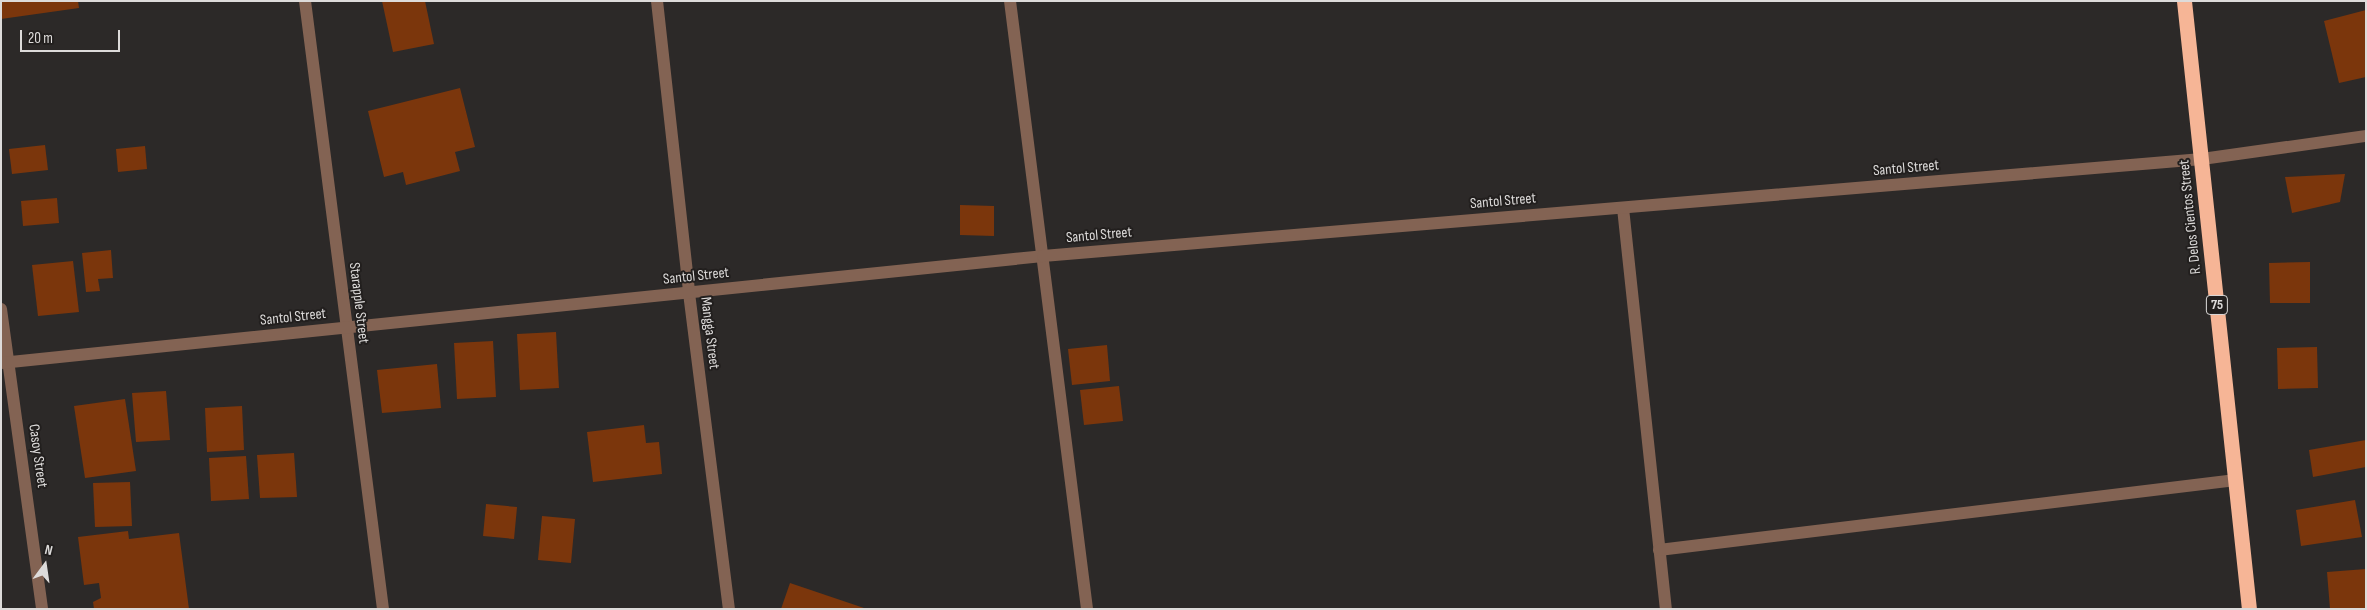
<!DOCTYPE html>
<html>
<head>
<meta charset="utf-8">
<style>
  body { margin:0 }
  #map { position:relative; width:2367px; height:610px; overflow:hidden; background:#2c2928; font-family:"Sofia Sans Condensed",sans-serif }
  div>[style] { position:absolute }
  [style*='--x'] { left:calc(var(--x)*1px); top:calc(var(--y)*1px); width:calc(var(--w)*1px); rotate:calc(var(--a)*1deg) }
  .building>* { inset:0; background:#7b360c }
  .minor>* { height:12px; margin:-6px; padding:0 6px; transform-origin:6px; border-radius:6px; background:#836353 }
  .highway>* { height:15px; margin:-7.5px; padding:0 7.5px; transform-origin:7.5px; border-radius:7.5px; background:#f6b596 }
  span { translate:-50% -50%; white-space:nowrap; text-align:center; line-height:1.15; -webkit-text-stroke:4px #221f1e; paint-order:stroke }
  .shield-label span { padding:1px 4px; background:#221f1e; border:1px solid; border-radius:4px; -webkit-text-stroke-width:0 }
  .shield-label { font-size:14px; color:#dddbda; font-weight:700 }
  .street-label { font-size:15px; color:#dddbda }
  .frame { position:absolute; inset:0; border:2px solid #dddbda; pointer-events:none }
  .north { position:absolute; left:20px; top:540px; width:50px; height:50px; -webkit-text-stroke:4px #221f1e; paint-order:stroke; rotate:14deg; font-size:14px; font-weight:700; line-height:20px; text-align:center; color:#dddbda }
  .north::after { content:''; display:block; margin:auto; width:18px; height:22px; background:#dddbda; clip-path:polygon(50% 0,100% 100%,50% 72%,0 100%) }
  .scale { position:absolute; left:20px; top:30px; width:100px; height:22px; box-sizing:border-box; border:2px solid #dddbda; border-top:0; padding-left:6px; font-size:15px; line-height:18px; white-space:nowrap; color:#dddbda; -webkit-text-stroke:4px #221f1e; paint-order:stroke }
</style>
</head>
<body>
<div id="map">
  <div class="building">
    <div style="clip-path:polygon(1px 1px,78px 1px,79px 8px,1px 19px)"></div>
    <div style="clip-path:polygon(382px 1px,425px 1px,434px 44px,393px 52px)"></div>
    <div style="clip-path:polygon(2366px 10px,2366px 77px,2339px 83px,2324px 21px)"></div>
    <div style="clip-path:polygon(460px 88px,475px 147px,455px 152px,460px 171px,406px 185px,403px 172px,384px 177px,368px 111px)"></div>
    <div style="clip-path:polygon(45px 145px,48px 170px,12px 174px,9px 149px)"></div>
    <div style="clip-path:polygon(145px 146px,147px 169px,118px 172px,116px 149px)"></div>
    <div style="clip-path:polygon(2345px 174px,2340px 202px,2292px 213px,2285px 177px)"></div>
    <div style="clip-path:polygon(57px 198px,59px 223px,23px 226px,21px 201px)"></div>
    <div style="clip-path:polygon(960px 205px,994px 206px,994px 236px,960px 235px)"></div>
    <div style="clip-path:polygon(111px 250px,113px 278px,98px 279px,100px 291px,86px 292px,82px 253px)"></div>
    <div style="clip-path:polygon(73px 261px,79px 312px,38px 316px,32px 265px)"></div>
    <div style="clip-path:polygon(2310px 262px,2310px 303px,2270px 303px,2269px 263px)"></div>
    <div style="clip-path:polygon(556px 332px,559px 388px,520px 390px,517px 334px)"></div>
    <div style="clip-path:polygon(493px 341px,496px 397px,457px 399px,454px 343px)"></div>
    <div style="clip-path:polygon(1107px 345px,1110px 381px,1072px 385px,1068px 349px)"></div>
    <div style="clip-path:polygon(2317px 347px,2318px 388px,2278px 389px,2277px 348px)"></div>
    <div style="clip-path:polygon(437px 364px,441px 408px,382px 413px,377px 370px)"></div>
    <div style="clip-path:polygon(1119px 386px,1123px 421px,1084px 425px,1080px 390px)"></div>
    <div style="clip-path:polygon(166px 391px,170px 440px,136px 442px,132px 393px)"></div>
    <div style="clip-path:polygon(125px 399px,136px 471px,85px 478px,74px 406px)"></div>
    <div style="clip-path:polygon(242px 406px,244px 450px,207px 452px,205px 408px)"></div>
    <div style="clip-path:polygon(644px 425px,646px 443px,659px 442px,662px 474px,593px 482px,587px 432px)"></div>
    <div style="clip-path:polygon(2366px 440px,2366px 467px,2313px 477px,2309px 450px)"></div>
    <div style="clip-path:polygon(294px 453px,297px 497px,260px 498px,257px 455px)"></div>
    <div style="clip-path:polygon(246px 456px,249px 499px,211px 501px,209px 458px)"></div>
    <div style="clip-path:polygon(130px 482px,132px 526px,95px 527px,93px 483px)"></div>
    <div style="clip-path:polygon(2355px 500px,2362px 537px,2301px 546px,2296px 510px)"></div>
    <div style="clip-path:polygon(486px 504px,517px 507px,514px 539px,483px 536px)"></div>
    <div style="clip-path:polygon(542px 516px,575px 519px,571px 563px,538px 560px)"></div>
    <div style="clip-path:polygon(128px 531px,129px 539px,179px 533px,189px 609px,94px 609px,93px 602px,101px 598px,99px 583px,84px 585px,78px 537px)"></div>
    <div style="clip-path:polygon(2366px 569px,2366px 609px,2330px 609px,2327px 572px)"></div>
    <div style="clip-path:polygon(790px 583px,864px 608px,864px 609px,781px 609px)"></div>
  </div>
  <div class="minor">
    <div style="--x:305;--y:1;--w:613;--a:82.69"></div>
    <div style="--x:657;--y:1;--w:294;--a:83.7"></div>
    <div style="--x:689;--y:293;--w:319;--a:82.8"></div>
    <div style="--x:1010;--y:1;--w:613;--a:82.78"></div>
    <div style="--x:1623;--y:208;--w:403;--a:83.9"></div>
    <div style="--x:1;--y:309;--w:303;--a:82.2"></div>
    <div style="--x:1;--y:363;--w:1047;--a:-5.86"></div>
    <div style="--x:1043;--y:256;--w:1163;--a:-4.78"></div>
    <div style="--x:2202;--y:159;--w:166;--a:-8"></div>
    <div style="--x:1659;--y:550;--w:581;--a:-6.92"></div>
  </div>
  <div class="highway">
    <div style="--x:2184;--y:1;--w:611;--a:83.9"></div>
  </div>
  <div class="shield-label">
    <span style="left:2217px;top:305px">75</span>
  </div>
  <div class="street-label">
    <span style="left:1906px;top:168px;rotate:-5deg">Santol Street</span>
    <span style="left:1503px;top:201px;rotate:-5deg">Santol Street</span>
    <span style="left:2190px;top:217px;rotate:-96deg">R. Delos Cientos Street</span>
    <span style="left:1099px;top:235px;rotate:-5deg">Santol Street</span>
    <span style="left:696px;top:276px;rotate:-6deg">Santol Street</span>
    <span style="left:359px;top:303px;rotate:83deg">Starapple Street</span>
    <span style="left:293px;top:317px;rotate:-6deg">Santol Street</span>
    <span style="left:710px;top:333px;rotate:83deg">Mangga Street</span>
    <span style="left:38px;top:456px;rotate:82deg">Casoy Street</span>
  </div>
  <div class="frame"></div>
  <div class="north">N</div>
  <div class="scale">20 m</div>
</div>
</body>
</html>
